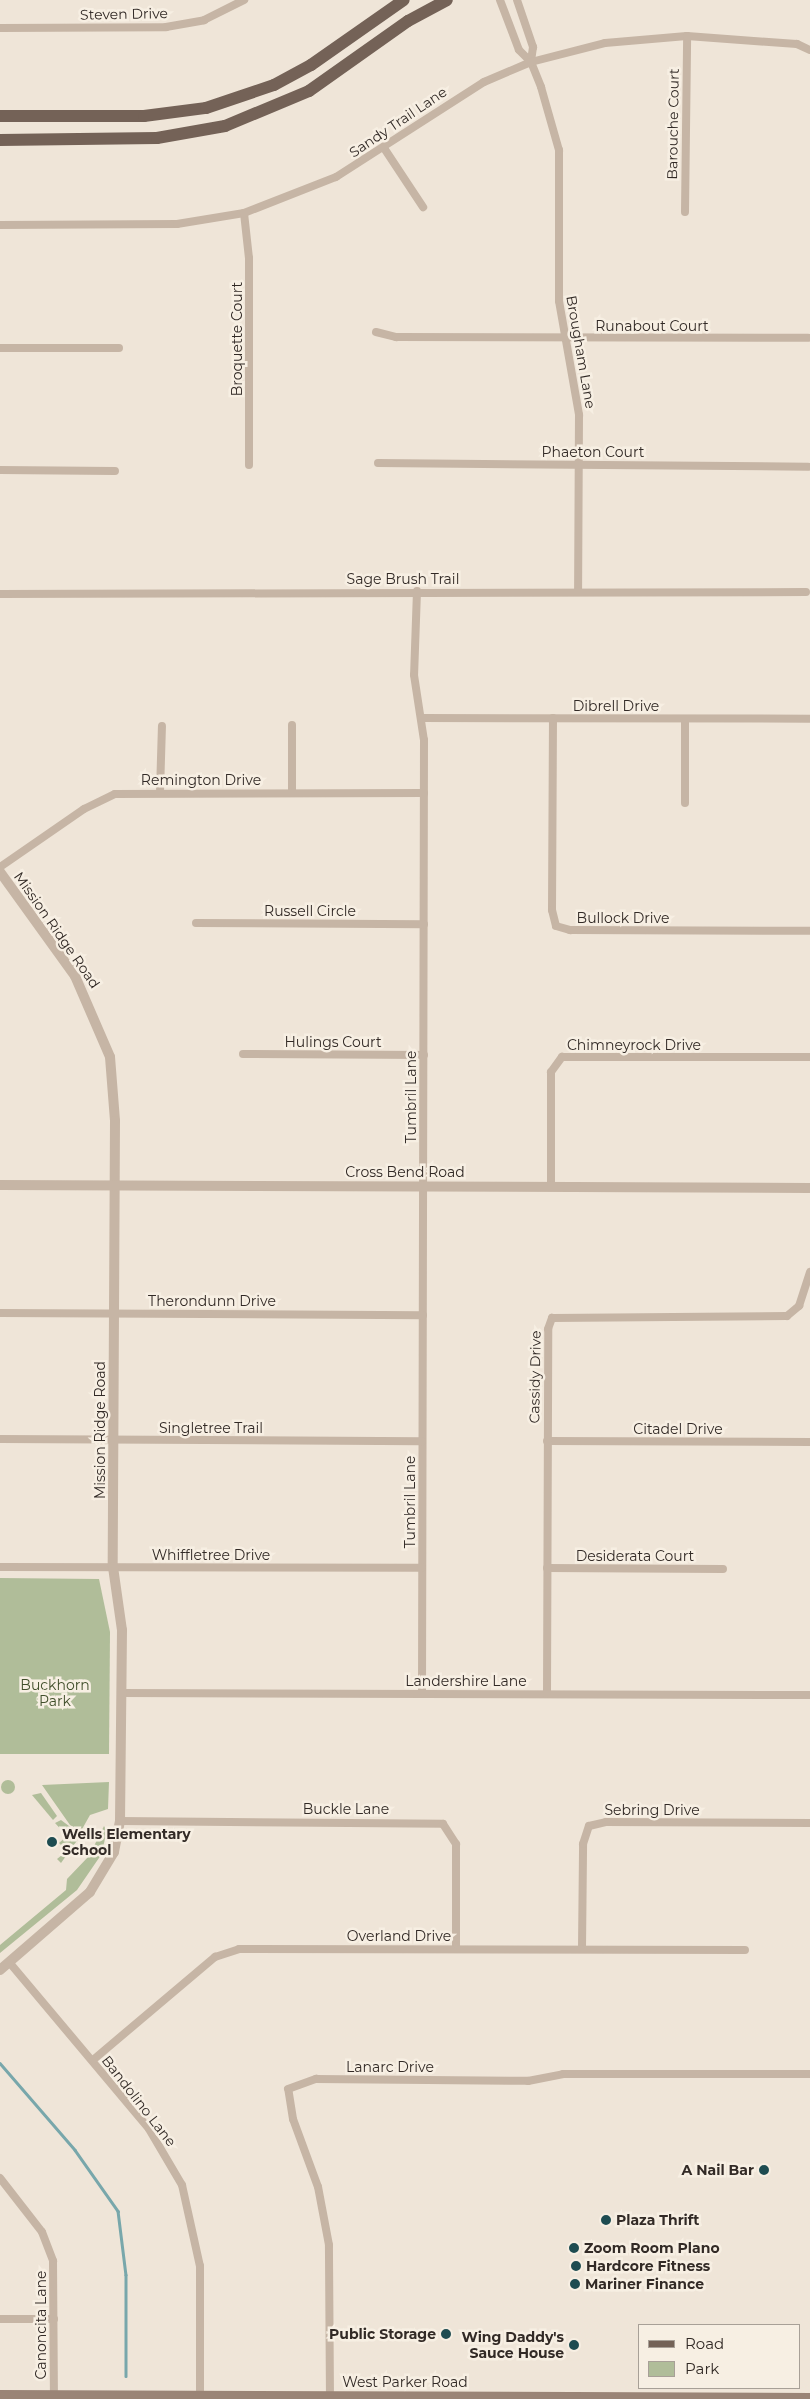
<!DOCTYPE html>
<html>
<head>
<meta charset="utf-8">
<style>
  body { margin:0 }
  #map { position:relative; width:810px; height:2399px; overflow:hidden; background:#efe5d8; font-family:Montserrat,sans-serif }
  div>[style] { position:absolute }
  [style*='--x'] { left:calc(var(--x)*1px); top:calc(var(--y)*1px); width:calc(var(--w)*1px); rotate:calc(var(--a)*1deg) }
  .green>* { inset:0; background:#b0bd99 }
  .round { border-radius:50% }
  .stream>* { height:2.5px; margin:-1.25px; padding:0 1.25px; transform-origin:1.25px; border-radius:1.25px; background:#78a7ab }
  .minor>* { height:8px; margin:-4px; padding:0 4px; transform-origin:4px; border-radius:4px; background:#c6b5a5 }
  .tertiary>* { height:10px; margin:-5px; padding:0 5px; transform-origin:5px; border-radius:5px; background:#c6b5a5 }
  .secondary>* { height:11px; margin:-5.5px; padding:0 5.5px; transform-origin:5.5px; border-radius:5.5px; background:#9a8476 }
  .primary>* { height:12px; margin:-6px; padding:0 6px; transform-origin:6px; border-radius:6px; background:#746257 }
  .dots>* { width:14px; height:14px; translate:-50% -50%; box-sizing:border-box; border:2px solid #f7efe3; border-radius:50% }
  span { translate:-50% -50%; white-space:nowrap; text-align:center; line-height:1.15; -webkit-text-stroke:5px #f7efe3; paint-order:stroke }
  .street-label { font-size:14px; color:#322a26 }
  .park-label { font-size:14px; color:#414f2b }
  .poi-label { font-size:14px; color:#322a26; font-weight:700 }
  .left { translate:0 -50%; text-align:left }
  .right { translate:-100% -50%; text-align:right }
  .legend { position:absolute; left:638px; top:2324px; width:162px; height:65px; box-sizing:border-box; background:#f7efe3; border:1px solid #a8a097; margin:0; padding:6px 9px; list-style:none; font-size:15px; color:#322a26 }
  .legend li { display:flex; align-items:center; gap:10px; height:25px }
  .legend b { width:25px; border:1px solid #a8a097 }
</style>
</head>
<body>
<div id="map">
  <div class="green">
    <div style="clip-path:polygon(0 1578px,99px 1579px,110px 1632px,109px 1754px,0 1754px)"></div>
    <div class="round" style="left:1px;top:1780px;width:14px;height:14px"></div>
    <div style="clip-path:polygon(109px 1782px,108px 1809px,90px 1815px,81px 1831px,70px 1825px,42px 1785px)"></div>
    <div style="clip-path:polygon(41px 1793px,57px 1816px,53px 1820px,32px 1795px)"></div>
    <div style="clip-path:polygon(61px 1820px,81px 1835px,61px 1863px,57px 1859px,67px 1851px,59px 1843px,67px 1836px,55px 1823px)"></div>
    <div style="clip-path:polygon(104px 1826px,107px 1831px,101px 1855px,77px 1890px,0 1953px,0 1945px,66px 1890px,67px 1879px,89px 1856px)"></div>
  </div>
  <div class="stream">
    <div style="--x:0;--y:2063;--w:115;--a:49.2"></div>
    <div style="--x:75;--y:2150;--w:75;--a:54.8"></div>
    <div style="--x:118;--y:2211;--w:64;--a:82.9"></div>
    <div style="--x:126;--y:2275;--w:101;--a:90"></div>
  </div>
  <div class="minor">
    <div style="--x:500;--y:0;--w:53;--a:69.2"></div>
    <div style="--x:519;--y:50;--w:17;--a:45"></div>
    <div style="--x:531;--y:62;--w:27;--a:68"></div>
    <div style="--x:541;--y:87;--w:66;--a:74.1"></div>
    <div style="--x:559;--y:150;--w:151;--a:90"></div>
    <div style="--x:559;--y:301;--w:116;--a:80"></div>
    <div style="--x:579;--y:415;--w:176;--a:90.3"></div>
    <div style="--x:517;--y:0;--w:50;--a:71.2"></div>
    <div style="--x:533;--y:47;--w:15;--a:98"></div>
    <div style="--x:0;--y:28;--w:166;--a:-0.3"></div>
    <div style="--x:166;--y:27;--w:39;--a:-10"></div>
    <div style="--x:204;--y:20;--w:45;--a:-26.6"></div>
    <div style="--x:384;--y:148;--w:71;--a:56.5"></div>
    <div style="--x:685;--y:212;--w:176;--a:-89.3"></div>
    <div style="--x:244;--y:213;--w:45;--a:83.7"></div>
    <div style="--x:249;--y:258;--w:207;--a:90"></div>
    <div style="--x:0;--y:225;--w:177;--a:-0.3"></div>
    <div style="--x:177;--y:224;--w:68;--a:-9.3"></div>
    <div style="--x:244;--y:213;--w:99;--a:-21.4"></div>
    <div style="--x:336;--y:177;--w:176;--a:-32.7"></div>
    <div style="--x:484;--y:82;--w:51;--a:-23.1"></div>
    <div style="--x:531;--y:62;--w:76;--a:-14.4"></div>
    <div style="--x:605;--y:43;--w:82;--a:-4.9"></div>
    <div style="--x:687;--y:36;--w:110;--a:4.2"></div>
    <div style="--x:797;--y:44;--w:14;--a:25"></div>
    <div style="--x:376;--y:332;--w:21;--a:14"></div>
    <div style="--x:396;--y:337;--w:412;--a:0.1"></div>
    <div style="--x:0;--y:348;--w:119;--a:0"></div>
    <div style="--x:378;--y:463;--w:430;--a:0.5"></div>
    <div style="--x:0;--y:470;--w:115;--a:0.5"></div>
    <div style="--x:417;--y:591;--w:84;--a:92"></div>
    <div style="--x:414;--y:675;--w:66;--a:81.3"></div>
    <div style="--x:424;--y:740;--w:954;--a:90.12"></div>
    <div style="--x:0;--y:594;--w:806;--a:-0.14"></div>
    <div style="--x:421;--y:718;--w:389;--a:0.1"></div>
    <div style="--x:553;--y:718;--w:192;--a:90.3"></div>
    <div style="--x:552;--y:910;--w:16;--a:76"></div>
    <div style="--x:556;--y:926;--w:15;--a:16"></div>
    <div style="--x:570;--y:930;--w:240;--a:0.2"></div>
    <div style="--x:292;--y:725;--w:67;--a:90"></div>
    <div style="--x:160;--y:792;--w:66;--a:-88.3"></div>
    <div style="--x:685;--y:803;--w:84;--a:-90"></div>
    <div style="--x:0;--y:867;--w:102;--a:-34.6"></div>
    <div style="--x:84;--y:809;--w:34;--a:-26"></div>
    <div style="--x:115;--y:794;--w:309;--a:-0.2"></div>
    <div style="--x:196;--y:923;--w:228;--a:0.3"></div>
    <div style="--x:243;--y:1054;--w:181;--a:0.3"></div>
    <div style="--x:551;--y:1186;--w:114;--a:-90"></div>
    <div style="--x:551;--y:1072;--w:19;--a:-54"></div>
    <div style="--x:562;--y:1057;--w:248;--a:0"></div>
    <div style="--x:0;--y:1313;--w:423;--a:0.3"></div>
    <div style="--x:0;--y:1439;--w:422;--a:0.3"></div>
    <div style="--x:547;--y:1441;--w:263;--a:0.2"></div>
    <div style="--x:0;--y:1567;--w:422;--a:0.1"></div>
    <div style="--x:547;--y:1568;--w:176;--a:0.3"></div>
    <div style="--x:121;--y:1693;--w:689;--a:0.17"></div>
    <div style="--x:547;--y:1694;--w:365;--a:-89.8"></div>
    <div style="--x:548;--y:1329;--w:12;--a:-70"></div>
    <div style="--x:552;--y:1318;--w:235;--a:-0.5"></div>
    <div style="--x:787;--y:1316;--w:16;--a:-40"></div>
    <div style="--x:799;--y:1306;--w:36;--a:-72"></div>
    <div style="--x:120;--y:1821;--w:323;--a:0.5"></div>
    <div style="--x:443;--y:1824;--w:24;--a:57"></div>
    <div style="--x:456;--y:1844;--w:104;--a:90"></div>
    <div style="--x:582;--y:1948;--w:104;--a:-89.4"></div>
    <div style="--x:583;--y:1844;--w:19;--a:-72"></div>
    <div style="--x:589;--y:1826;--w:17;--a:-13"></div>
    <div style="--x:606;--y:1822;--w:204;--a:0.3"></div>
    <div style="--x:9;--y:1962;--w:218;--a:50"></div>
    <div style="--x:149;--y:2129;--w:65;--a:59.5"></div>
    <div style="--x:182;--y:2185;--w:83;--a:77.5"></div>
    <div style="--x:200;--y:2266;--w:133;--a:90"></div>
    <div style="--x:93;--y:2060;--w:160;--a:-40.2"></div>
    <div style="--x:215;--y:1957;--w:25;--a:-18"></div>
    <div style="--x:239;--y:1949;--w:506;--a:0.11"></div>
    <div style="--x:0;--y:2178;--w:68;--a:52.1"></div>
    <div style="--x:42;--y:2232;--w:31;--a:69"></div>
    <div style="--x:53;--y:2261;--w:138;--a:89.6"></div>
    <div style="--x:0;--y:2319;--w:54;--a:0"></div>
    <div style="--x:330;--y:2399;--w:154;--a:-90.4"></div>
    <div style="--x:329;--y:2245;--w:59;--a:-100.7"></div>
    <div style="--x:318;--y:2187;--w:72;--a:-110.2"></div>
    <div style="--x:293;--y:2119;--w:30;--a:-99"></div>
    <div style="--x:288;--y:2089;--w:30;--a:-20"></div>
    <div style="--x:316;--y:2079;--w:212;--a:0.5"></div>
    <div style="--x:528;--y:2081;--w:36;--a:-11"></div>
    <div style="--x:563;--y:2074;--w:247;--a:0"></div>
  </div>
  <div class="tertiary">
    <div style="--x:0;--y:872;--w:128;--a:54.2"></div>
    <div style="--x:75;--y:976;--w:88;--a:66.6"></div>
    <div style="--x:110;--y:1057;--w:64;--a:85.5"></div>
    <div style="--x:115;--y:1121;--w:446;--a:90.3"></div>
    <div style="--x:113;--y:1567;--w:64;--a:81.9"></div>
    <div style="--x:122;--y:1630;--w:191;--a:90.6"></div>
    <div style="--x:120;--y:1821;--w:32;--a:101"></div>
    <div style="--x:114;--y:1852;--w:47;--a:121"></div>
    <div style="--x:90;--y:1892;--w:119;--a:139.1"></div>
    <div style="--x:0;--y:1185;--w:810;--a:0.21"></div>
  </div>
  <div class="secondary">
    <div style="--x:0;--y:2395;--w:810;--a:0.21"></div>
  </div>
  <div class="primary">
    <div style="--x:0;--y:116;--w:144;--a:0"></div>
    <div style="--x:144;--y:116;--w:63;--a:-7.4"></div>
    <div style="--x:206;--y:108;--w:72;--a:-18.7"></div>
    <div style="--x:274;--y:85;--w:42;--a:-28.4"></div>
    <div style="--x:311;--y:65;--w:113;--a:-35"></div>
    <div style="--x:0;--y:140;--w:157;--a:-0.7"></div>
    <div style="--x:157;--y:138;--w:69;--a:-10"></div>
    <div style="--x:225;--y:126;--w:91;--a:-22.6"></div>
    <div style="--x:309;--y:91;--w:121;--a:-35.3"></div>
    <div style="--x:408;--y:21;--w:44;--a:-28.3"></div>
  </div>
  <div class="dots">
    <div style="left:52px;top:1842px;background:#1e4c51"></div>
    <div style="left:764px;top:2170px;background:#1e4c51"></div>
    <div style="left:606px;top:2220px;background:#1e4c51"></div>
    <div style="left:574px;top:2248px;background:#1e4c51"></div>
    <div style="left:576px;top:2266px;background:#1e4c51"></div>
    <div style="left:575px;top:2284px;background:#1e4c51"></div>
    <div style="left:446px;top:2334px;background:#1e4c51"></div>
    <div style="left:574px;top:2345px;background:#1e4c51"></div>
  </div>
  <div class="street-label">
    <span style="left:124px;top:14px;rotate:-1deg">Steven Drive</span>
    <span style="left:398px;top:122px;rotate:-34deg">Sandy Trail Lane</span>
    <span style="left:673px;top:124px;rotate:-89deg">Barouche Court</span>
    <span style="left:652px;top:326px">Runabout Court</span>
    <span style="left:237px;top:339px;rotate:-90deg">Broquette Court</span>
    <span style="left:581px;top:352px;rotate:80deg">Brougham Lane</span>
    <span style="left:593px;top:452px">Phaeton Court</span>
    <span style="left:403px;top:579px">Sage Brush Trail</span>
    <span style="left:616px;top:706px">Dibrell Drive</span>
    <span style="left:201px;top:780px">Remington Drive</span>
    <span style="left:310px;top:911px">Russell Circle</span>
    <span style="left:623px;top:918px">Bullock Drive</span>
    <span style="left:57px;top:930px;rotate:55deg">Mission Ridge Road</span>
    <span style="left:333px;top:1042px">Hulings Court</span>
    <span style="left:634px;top:1045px">Chimneyrock Drive</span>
    <span style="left:411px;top:1097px;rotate:-90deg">Tumbril Lane</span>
    <span style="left:405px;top:1172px">Cross Bend Road</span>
    <span style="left:212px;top:1301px">Therondunn Drive</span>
    <span style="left:535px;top:1377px;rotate:-89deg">Cassidy Drive</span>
    <span style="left:211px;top:1428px">Singletree Trail</span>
    <span style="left:678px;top:1429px">Citadel Drive</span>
    <span style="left:100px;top:1430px;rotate:-90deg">Mission Ridge Road</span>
    <span style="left:410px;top:1502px;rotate:-90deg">Tumbril Lane</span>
    <span style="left:211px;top:1555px">Whiffletree Drive</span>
    <span style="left:635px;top:1556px">Desiderata Court</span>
    <span style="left:466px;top:1681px">Landershire Lane</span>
    <span style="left:346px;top:1809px">Buckle Lane</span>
    <span style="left:652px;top:1810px">Sebring Drive</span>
    <span style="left:399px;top:1936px">Overland Drive</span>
    <span style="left:390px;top:2067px">Lanarc Drive</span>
    <span style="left:139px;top:2101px;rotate:52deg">Bandolino Lane</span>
    <span style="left:41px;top:2325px;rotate:-90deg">Canoncita Lane</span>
    <span style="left:405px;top:2382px">West Parker Road</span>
  </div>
  <div class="park-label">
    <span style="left:55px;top:1693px">Buckhorn<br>Park</span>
  </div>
  <div class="poi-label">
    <span class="left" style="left:62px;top:1842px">Wells Elementary<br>School</span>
    <span class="right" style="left:754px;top:2170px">A Nail Bar</span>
    <span class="left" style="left:616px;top:2220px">Plaza Thrift</span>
    <span class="left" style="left:584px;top:2248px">Zoom Room Plano</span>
    <span class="left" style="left:586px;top:2266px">Hardcore Fitness</span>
    <span class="left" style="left:585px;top:2284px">Mariner Finance</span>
    <span class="right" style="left:436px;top:2334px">Public Storage</span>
    <span class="right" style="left:564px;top:2345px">Wing Daddy's<br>Sauce House</span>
  </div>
  <ul class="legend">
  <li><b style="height:6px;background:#746257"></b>Road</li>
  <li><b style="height:14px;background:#b0bd99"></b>Park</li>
  </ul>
</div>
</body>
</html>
